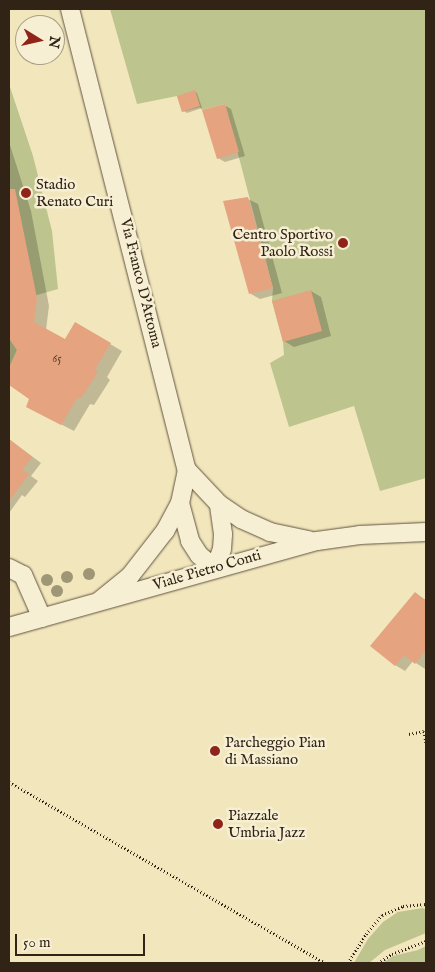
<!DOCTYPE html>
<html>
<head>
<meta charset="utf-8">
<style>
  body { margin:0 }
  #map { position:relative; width:435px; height:972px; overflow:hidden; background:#f2e6bc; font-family:"IM FELL English",serif }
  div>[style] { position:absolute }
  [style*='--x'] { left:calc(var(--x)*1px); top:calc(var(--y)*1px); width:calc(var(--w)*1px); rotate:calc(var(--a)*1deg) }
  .green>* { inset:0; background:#bdc48e }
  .shadow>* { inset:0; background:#0003 }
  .building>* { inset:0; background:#e5a37f }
  .path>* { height:3px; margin-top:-1.5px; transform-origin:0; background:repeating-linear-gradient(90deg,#312417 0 1px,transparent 0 3.5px) }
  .roads { filter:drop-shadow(0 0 1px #615440) drop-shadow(0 0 1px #615440) }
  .minor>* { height:18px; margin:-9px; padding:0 9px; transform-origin:9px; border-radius:9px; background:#f7efd3 }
  .trees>* { width:12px; height:12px; margin:-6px; border-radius:50%; background:#9f9675 }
  .dots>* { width:14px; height:14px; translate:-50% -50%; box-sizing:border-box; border:2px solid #f7efd3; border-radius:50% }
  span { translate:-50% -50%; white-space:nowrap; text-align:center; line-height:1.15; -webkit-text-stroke:5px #f7efd3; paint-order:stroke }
  .number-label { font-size:12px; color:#5e4431 }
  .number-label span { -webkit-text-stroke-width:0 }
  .poi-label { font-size:15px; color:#312417 }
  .left { translate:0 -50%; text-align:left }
  .right { translate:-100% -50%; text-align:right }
  .street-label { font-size:15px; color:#312417 }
  .frame { position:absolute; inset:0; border:10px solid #312417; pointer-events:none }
  .north { position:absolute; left:15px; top:15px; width:50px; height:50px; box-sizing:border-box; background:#f7efd3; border:1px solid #a89e88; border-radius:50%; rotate:99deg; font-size:14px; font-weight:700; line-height:20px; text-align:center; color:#312417 }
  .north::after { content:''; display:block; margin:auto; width:18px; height:22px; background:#8f2418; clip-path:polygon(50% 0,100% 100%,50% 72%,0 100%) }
  .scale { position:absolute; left:15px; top:934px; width:130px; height:22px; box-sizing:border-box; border:2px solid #312417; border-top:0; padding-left:6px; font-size:15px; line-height:18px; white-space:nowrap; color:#312417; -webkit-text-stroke:4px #f7efd3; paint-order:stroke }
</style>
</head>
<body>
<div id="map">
  <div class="green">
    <div style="clip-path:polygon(110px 9px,426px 9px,426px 478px,380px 491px,354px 406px,289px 427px,270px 363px,284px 355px,283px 342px,272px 301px,273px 288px,225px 104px,202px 110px,200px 107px,182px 112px,177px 96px,137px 104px)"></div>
    <div style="clip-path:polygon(9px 84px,33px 156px,52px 231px,58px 289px,9px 303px)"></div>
    <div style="clip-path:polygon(9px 338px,17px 350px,9px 368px)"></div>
    <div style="clip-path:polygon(423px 908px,426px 910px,426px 933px,385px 950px,369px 963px,354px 963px,368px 939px,383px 922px,398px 912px)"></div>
    <div style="clip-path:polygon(426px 946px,426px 963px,383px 963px,393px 956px,418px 950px)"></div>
  </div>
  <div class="shadow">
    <div style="clip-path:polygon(194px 91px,197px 93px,202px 108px,187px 113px,184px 111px)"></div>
    <div style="clip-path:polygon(224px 105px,231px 109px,245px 156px,225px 162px,218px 158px)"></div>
    <div style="clip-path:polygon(9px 142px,31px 211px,49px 306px,46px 330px,65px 341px,76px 324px,122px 351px,107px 377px,110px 380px,94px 405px,90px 404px,74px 431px,41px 414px,31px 399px,9px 384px)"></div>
    <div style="clip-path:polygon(248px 199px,258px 204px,282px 293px,260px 299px,251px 294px,225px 202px)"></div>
    <div style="clip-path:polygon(311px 291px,321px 297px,331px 336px,294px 347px,284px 341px)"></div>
    <div style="clip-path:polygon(9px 439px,41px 463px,31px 476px,38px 481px,25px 497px,22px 495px,9px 513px)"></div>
    <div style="clip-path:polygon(415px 593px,426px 600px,426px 667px,425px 669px,413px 661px,405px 671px,395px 665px)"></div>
  </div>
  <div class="building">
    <div style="clip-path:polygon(195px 90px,200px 106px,182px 112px,177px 96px)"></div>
    <div style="clip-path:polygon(225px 104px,239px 152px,217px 159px,202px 110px)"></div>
    <div style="clip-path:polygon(9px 189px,15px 189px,37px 298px,34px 322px,65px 339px,75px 322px,111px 343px,95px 369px,98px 372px,81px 398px,77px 398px,61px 425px,26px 407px,29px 399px,9px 385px,9px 368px,17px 350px,9px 338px)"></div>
    <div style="clip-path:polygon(248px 197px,273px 288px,249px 294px,223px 201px)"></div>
    <div style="clip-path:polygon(311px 290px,322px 331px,283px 342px,272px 301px)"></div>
    <div style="clip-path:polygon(9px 439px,32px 457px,22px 470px,29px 474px,9px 501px)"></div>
    <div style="clip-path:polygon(415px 592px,426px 601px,426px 650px,415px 664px,404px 655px,395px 666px,370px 646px)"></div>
  </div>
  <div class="path">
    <div style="--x:409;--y:734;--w:15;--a:-11"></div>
    <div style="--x:424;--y:731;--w:12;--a:81"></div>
    <div style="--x:9;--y:782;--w:364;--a:29.8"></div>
    <div style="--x:348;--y:963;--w:34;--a:-58"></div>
    <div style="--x:366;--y:934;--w:25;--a:-50"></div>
    <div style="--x:382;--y:915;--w:23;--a:-23"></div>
    <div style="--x:403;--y:906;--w:23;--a:-5"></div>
    <div style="--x:378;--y:963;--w:17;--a:-33"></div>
    <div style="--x:392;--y:954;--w:36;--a:-21"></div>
  </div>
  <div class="roads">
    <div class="minor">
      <div style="--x:70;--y:9;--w:476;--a:75.8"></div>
      <div style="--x:187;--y:470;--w:34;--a:102"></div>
      <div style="--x:180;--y:503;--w:32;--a:118"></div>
      <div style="--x:165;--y:531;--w:57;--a:127.9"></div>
      <div style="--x:130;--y:576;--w:40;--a:141"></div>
      <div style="--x:187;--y:470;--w:47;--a:46.7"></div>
      <div style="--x:219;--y:504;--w:27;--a:34"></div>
      <div style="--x:241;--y:519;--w:32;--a:24"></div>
      <div style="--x:270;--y:532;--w:40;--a:12"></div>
      <div style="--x:180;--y:503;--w:39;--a:75"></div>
      <div style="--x:190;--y:541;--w:17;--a:57"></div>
      <div style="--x:199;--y:555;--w:21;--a:39"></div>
      <div style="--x:9;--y:568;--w:16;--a:27"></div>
      <div style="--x:23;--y:575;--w:47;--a:66.2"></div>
      <div style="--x:215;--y:568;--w:20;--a:-70"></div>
      <div style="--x:222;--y:549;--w:15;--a:-86"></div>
      <div style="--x:223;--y:534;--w:30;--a:-98"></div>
      <div style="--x:9;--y:627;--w:320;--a:-15.6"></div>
      <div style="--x:317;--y:541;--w:43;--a:-7.9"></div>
      <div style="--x:360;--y:535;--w:66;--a:-2.6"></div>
    </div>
  </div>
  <div class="trees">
    <div style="left:89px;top:574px"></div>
    <div style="left:67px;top:577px"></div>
    <div style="left:47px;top:580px"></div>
    <div style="left:57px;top:591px"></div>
  </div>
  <div class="dots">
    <div style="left:26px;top:193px;background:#8f2418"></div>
    <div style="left:343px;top:243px;background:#8f2418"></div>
    <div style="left:215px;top:751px;background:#8f2418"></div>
    <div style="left:218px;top:824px;background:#8f2418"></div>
  </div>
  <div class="number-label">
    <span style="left:57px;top:359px">65</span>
  </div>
  <div class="poi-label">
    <span class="left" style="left:36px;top:193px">Stadio<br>Renato Curi</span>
    <span class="right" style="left:333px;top:243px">Centro Sportivo<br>Paolo Rossi</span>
    <span class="left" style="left:225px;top:751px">Parcheggio Pian<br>di Massiano</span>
    <span class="left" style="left:228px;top:824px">Piazzale<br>Umbria Jazz</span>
  </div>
  <div class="street-label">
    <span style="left:141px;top:283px;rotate:76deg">Via Franco D'Attoma</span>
    <span style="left:207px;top:570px;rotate:-16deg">Viale Pietro Conti</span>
  </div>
  <div class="frame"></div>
  <div class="north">N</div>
  <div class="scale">50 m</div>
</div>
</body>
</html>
